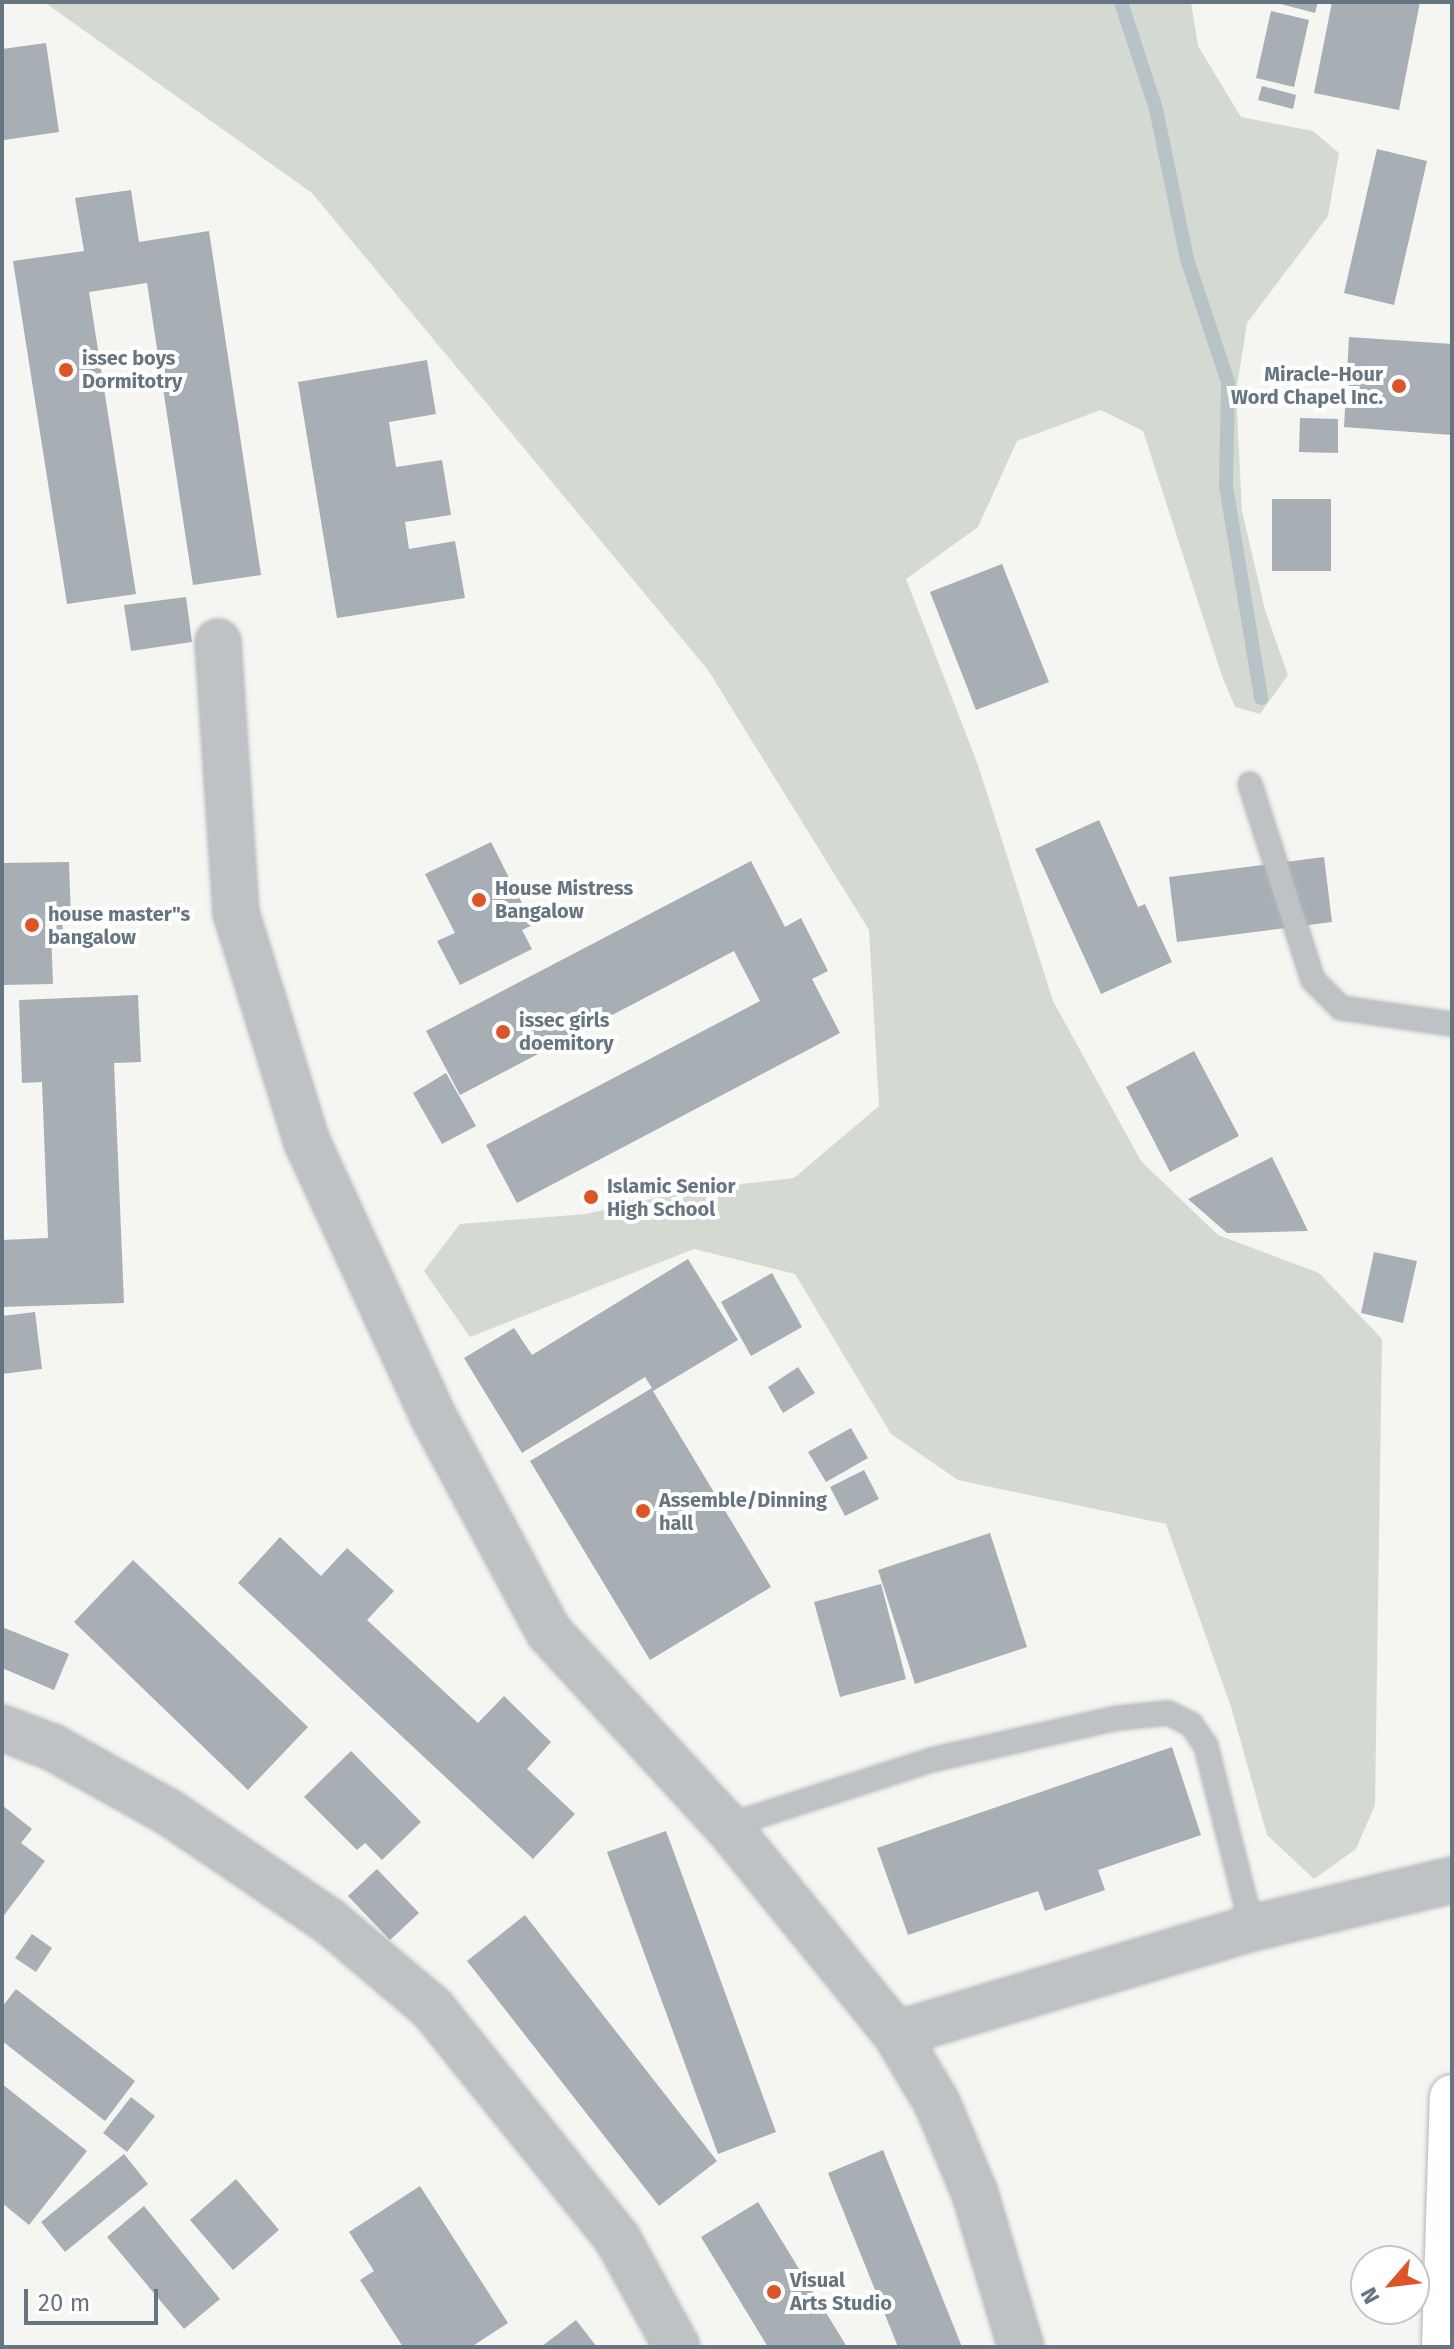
<!DOCTYPE html>
<html>
<head>
<meta charset="utf-8">
<style>
  body { margin:0 }
  #map { position:relative; width:1454px; height:2349px; overflow:hidden; background:#f5f5f1; font-family:"Fira Sans",sans-serif }
  div>[style] { position:absolute }
  [style*='--x'] { left:calc(var(--x)*1px); top:calc(var(--y)*1px); width:calc(var(--w)*1px); rotate:calc(var(--a)*1deg) }
  .green>* { inset:0; background:#d4dad1 }
  .stream>* { height:14px; margin:-7px; padding:0 7px; transform-origin:7px; border-radius:7px; background:#b8c3c8 }
  .building>* { inset:0; background:#a7afb4 }
  .roads { filter:drop-shadow(0 0 2px #b0b6ba) drop-shadow(0 0 2px #b0b6ba) }
  .lane>* { height:22px; margin:-11px; padding:0 11px; transform-origin:11px; border-radius:11px; background:#bec2c5 }
  .street>* { height:44px; margin:-22px; padding:0 22px; transform-origin:22px; border-radius:22px; background:#bec2c5 }
  .secondary>* { height:44px; margin:-22px; padding:0 22px; transform-origin:22px; border-radius:22px; background:#fff }
  .dots>* { width:22px; height:22px; translate:-50% -50%; box-sizing:border-box; border:4px solid #fff; border-radius:50% }
  span { translate:-50% -50%; white-space:nowrap; text-align:center; line-height:1.15; -webkit-text-stroke:8px #fff; paint-order:stroke }
  .poi-label { font-size:20px; color:#657582; font-weight:700 }
  .left { translate:0 -50%; text-align:left }
  .right { translate:-100% -50%; text-align:right }
  .frame { position:absolute; inset:0; border:4px solid #657582; pointer-events:none }
  .north { position:absolute; left:1350px; top:2245px; width:80px; height:80px; box-sizing:border-box; background:#fff; border:2px solid #c1c8cd; border-radius:50%; rotate:242deg; font-size:22px; font-weight:700; line-height:32px; text-align:center; color:#657582 }
  .north::after { content:''; display:block; margin:auto; width:28px; height:36px; background:#df5427; clip-path:polygon(50% 0,100% 100%,50% 72%,0 100%) }
  .scale { position:absolute; left:24px; top:2289px; width:134px; height:36px; box-sizing:border-box; border:4px solid #657582; border-top:0; padding-left:10px; font-size:24px; line-height:28px; white-space:nowrap; color:#657582; -webkit-text-stroke:6px #fff; paint-order:stroke }
</style>
</head>
<body>
<div id="map">
  <div class="green">
    <div style="clip-path:polygon(44px 2px,1191px 2px,1198px 46px,1241px 117px,1313px 131px,1339px 153px,1328px 216px,1247px 323px,1236px 393px,1242px 511px,1265px 610px,1288px 675px,1260px 714px,1235px 707px,1222px 676px,1143px 431px,1101px 410px,1017px 441px,978px 527px,906px 579px,978px 765px,1053px 1001px,1141px 1161px,1218px 1235px,1319px 1273px,1382px 1339px,1375px 1805px,1356px 1849px,1314px 1879px,1267px 1835px,1231px 1707px,1166px 1524px,958px 1480px,891px 1434px,795px 1274px,694px 1249px,470px 1337px,424px 1271px,460px 1224px,586px 1214px,690px 1190px,794px 1178px,879px 1106px,869px 930px,708px 670px,312px 193px)"></div>
  </div>
  <div class="stream">
    <div style="--x:1121;--y:2;--w:113;--a:71.9"></div>
    <div style="--x:1156;--y:109;--w:153;--a:78.3"></div>
    <div style="--x:1187;--y:259;--w:130;--a:71.6"></div>
    <div style="--x:1228;--y:382;--w:104;--a:91.1"></div>
    <div style="--x:1226;--y:486;--w:215;--a:80.6"></div>
  </div>
  <div class="building">
    <div style="clip-path:polygon(1273px 2px,1318px 2px,1315px 13px)"></div>
    <div style="clip-path:polygon(1332px 2px,1420px 2px,1399px 110px,1314px 93px)"></div>
    <div style="clip-path:polygon(1271px 11px,1309px 20px,1294px 87px,1256px 78px)"></div>
    <div style="clip-path:polygon(46px 43px,59px 132px,4px 140px,2px 49px)"></div>
    <div style="clip-path:polygon(1262px 86px,1296px 95px,1293px 109px,1258px 100px)"></div>
    <div style="clip-path:polygon(1377px 149px,1427px 161px,1394px 305px,1344px 293px)"></div>
    <div style="clip-path:polygon(131px 190px,139px 242px,209px 231px,261px 575px,193px 585px,147px 283px,89px 292px,136px 594px,67px 604px,13px 261px,84px 251px,75px 198px)"></div>
    <div style="clip-path:polygon(1349px 337px,1452px 344px,1452px 435px,1344px 427px)"></div>
    <div style="clip-path:polygon(427px 360px,436px 414px,389px 422px,396px 467px,442px 460px,451px 515px,405px 522px,409px 549px,455px 541px,465px 598px,337px 618px,298px 382px)"></div>
    <div style="clip-path:polygon(1300px 418px,1338px 419px,1338px 453px,1299px 452px)"></div>
    <div style="clip-path:polygon(1272px 499px,1331px 499px,1331px 571px,1272px 571px)"></div>
    <div style="clip-path:polygon(1002px 564px,1049px 682px,976px 710px,930px 592px)"></div>
    <div style="clip-path:polygon(186px 597px,192px 642px,131px 651px,124px 605px)"></div>
    <div style="clip-path:polygon(1099px 820px,1138px 907px,1145px 904px,1172px 962px,1101px 994px,1035px 849px)"></div>
    <div style="clip-path:polygon(491px 842px,533px 925px,522px 930px,532px 949px,460px 985px,437px 941px,455px 933px,425px 874px)"></div>
    <div style="clip-path:polygon(1324px 857px,1332px 922px,1177px 942px,1169px 877px)"></div>
    <div style="clip-path:polygon(751px 861px,785px 927px,801px 918px,828px 971px,812px 979px,840px 1033px,517px 1203px,486px 1145px,760px 1001px,734px 951px,460px 1095px,426px 1031px)"></div>
    <div style="clip-path:polygon(69px 862px,71px 919px,62px 919px,63px 931px,51px 932px,53px 984px,2px 985px,2px 863px)"></div>
    <div style="clip-path:polygon(138px 995px,141px 1062px,114px 1063px,124px 1303px,2px 1307px,2px 1240px,48px 1238px,42px 1082px,22px 1083px,19px 1000px)"></div>
    <div style="clip-path:polygon(1194px 1051px,1239px 1136px,1170px 1172px,1126px 1087px)"></div>
    <div style="clip-path:polygon(446px 1073px,476px 1126px,442px 1144px,413px 1093px)"></div>
    <div style="clip-path:polygon(1272px 1157px,1308px 1231px,1227px 1233px,1188px 1199px)"></div>
    <div style="clip-path:polygon(1374px 1252px,1417px 1261px,1403px 1323px,1361px 1313px)"></div>
    <div style="clip-path:polygon(688px 1259px,738px 1340px,653px 1391px,771px 1587px,650px 1660px,530px 1461px,652px 1388px,645px 1377px,522px 1453px,464px 1358px,514px 1328px,532px 1355px)"></div>
    <div style="clip-path:polygon(772px 1273px,802px 1327px,751px 1356px,721px 1302px)"></div>
    <div style="clip-path:polygon(35px 1312px,42px 1369px,2px 1374px,2px 1316px)"></div>
    <div style="clip-path:polygon(798px 1367px,815px 1393px,783px 1413px,768px 1387px)"></div>
    <div style="clip-path:polygon(851px 1428px,868px 1458px,826px 1482px,808px 1452px)"></div>
    <div style="clip-path:polygon(864px 1470px,879px 1499px,845px 1516px,830px 1487px)"></div>
    <div style="clip-path:polygon(990px 1533px,1027px 1647px,915px 1684px,878px 1570px)"></div>
    <div style="clip-path:polygon(280px 1537px,321px 1576px,347px 1548px,394px 1591px,367px 1620px,478px 1723px,504px 1696px,551px 1742px,527px 1769px,575px 1814px,533px 1859px,238px 1583px)"></div>
    <div style="clip-path:polygon(133px 1560px,308px 1727px,248px 1790px,74px 1622px)"></div>
    <div style="clip-path:polygon(881px 1584px,906px 1679px,840px 1697px,814px 1602px)"></div>
    <div style="clip-path:polygon(2px 1627px,69px 1654px,54px 1690px,2px 1668px)"></div>
    <div style="clip-path:polygon(1172px 1747px,1201px 1835px,1098px 1870px,1105px 1890px,1045px 1911px,1038px 1891px,908px 1935px,877px 1848px)"></div>
    <div style="clip-path:polygon(351px 1751px,421px 1822px,382px 1860px,365px 1843px,357px 1850px,304px 1797px)"></div>
    <div style="clip-path:polygon(2px 1805px,32px 1829px,21px 1843px,45px 1861px,2px 1918px)"></div>
    <div style="clip-path:polygon(666px 1831px,776px 2132px,718px 2154px,607px 1852px)"></div>
    <div style="clip-path:polygon(377px 1869px,419px 1913px,390px 1940px,348px 1896px)"></div>
    <div style="clip-path:polygon(525px 1915px,717px 2161px,659px 2206px,467px 1961px)"></div>
    <div style="clip-path:polygon(32px 1934px,52px 1948px,36px 1972px,15px 1958px)"></div>
    <div style="clip-path:polygon(16px 1989px,135px 2081px,105px 2121px,2px 2041px,2px 2007px)"></div>
    <div style="clip-path:polygon(2px 2084px,87px 2151px,29px 2225px,2px 2203px)"></div>
    <div style="clip-path:polygon(131px 2097px,155px 2116px,127px 2152px,103px 2133px)"></div>
    <div style="clip-path:polygon(883px 2150px,962px 2347px,898px 2347px,828px 2173px)"></div>
    <div style="clip-path:polygon(124px 2154px,148px 2184px,65px 2252px,41px 2222px)"></div>
    <div style="clip-path:polygon(236px 2179px,279px 2230px,233px 2270px,190px 2220px)"></div>
    <div style="clip-path:polygon(420px 2186px,508px 2323px,471px 2347px,403px 2347px,360px 2280px,374px 2271px,349px 2232px)"></div>
    <div style="clip-path:polygon(758px 2202px,847px 2347px,768px 2347px,701px 2237px)"></div>
    <div style="clip-path:polygon(144px 2206px,220px 2299px,184px 2329px,107px 2237px)"></div>
    <div style="clip-path:polygon(576px 2320px,597px 2347px,541px 2347px)"></div>
  </div>
  <div class="roads">
    <div class="lane">
      <div style="--x:1250;--y:784;--w:206;--a:72.2"></div>
      <div style="--x:1313;--y:980;--w:40;--a:45"></div>
      <div style="--x:1341;--y:1008;--w:112;--a:8.2"></div>
      <div style="--x:727;--y:1826;--w:214;--a:-17.9"></div>
      <div style="--x:931;--y:1760;--w:192;--a:-12.7"></div>
      <div style="--x:1118;--y:1718;--w:50;--a:-5.7"></div>
      <div style="--x:1168;--y:1713;--w:25;--a:26"></div>
      <div style="--x:1191;--y:1724;--w:27;--a:56"></div>
      <div style="--x:1206;--y:1746;--w:188;--a:75.8"></div>
    </div>
    <div class="street">
      <div style="--x:218;--y:642;--w:272;--a:86.2"></div>
      <div style="--x:236;--y:913;--w:240;--a:72.8"></div>
      <div style="--x:307;--y:1142;--w:302;--a:65.3"></div>
      <div style="--x:433;--y:1416;--w:245;--a:61.8"></div>
      <div style="--x:549;--y:1632;--w:263;--a:47.5"></div>
      <div style="--x:727;--y:1826;--w:268;--a:50.9"></div>
      <div style="--x:896;--y:2034;--w:371;--a:-16.6"></div>
      <div style="--x:1252;--y:1928;--w:206;--a:-13.5"></div>
      <div style="--x:2;--y:1728;--w:53;--a:20.8"></div>
      <div style="--x:52;--y:1747;--w:135;--a:29.2"></div>
      <div style="--x:170;--y:1813;--w:192;--a:34.2"></div>
      <div style="--x:329;--y:1921;--w:135;--a:40.2"></div>
      <div style="--x:432;--y:2008;--w:295;--a:51.2"></div>
      <div style="--x:617;--y:2238;--w:124;--a:61.2"></div>
      <div style="--x:896;--y:2034;--w:80;--a:59.3"></div>
      <div style="--x:937;--y:2103;--w:99;--a:67.3"></div>
      <div style="--x:975;--y:2194;--w:160;--a:73.3"></div>
    </div>
    <div class="secondary">
      <div style="--x:1444;--y:2347;--w:250;--a:-88.2"></div>
    </div>
  </div>
  <div class="dots">
    <div style="left:66px;top:370px;background:#df5427"></div>
    <div style="left:1399px;top:386px;background:#df5427"></div>
    <div style="left:479px;top:900px;background:#df5427"></div>
    <div style="left:32px;top:925px;background:#df5427"></div>
    <div style="left:503px;top:1032px;background:#df5427"></div>
    <div style="left:591px;top:1197px;background:#df5427"></div>
    <div style="left:643px;top:1511px;background:#df5427"></div>
    <div style="left:774px;top:2292px;background:#df5427"></div>
  </div>
  <div class="poi-label">
    <span class="left" style="left:82px;top:370px">issec boys<br>Dormitotry</span>
    <span class="right" style="left:1383px;top:386px">Miracle-Hour<br>Word Chapel Inc.</span>
    <span class="left" style="left:495px;top:900px">House Mistress<br>Bangalow</span>
    <span class="left" style="left:48px;top:926px">house master"s<br>bangalow</span>
    <span class="left" style="left:519px;top:1032px">issec girls<br>doemitory</span>
    <span class="left" style="left:607px;top:1198px">Islamic Senior<br>High School</span>
    <span class="left" style="left:659px;top:1512px">Assemble/Dinning<br>hall</span>
    <span class="left" style="left:790px;top:2292px">Visual<br>Arts Studio</span>
  </div>
  <div class="frame"></div>
  <div class="north">N</div>
  <div class="scale">20 m</div>
</div>
</body>
</html>
